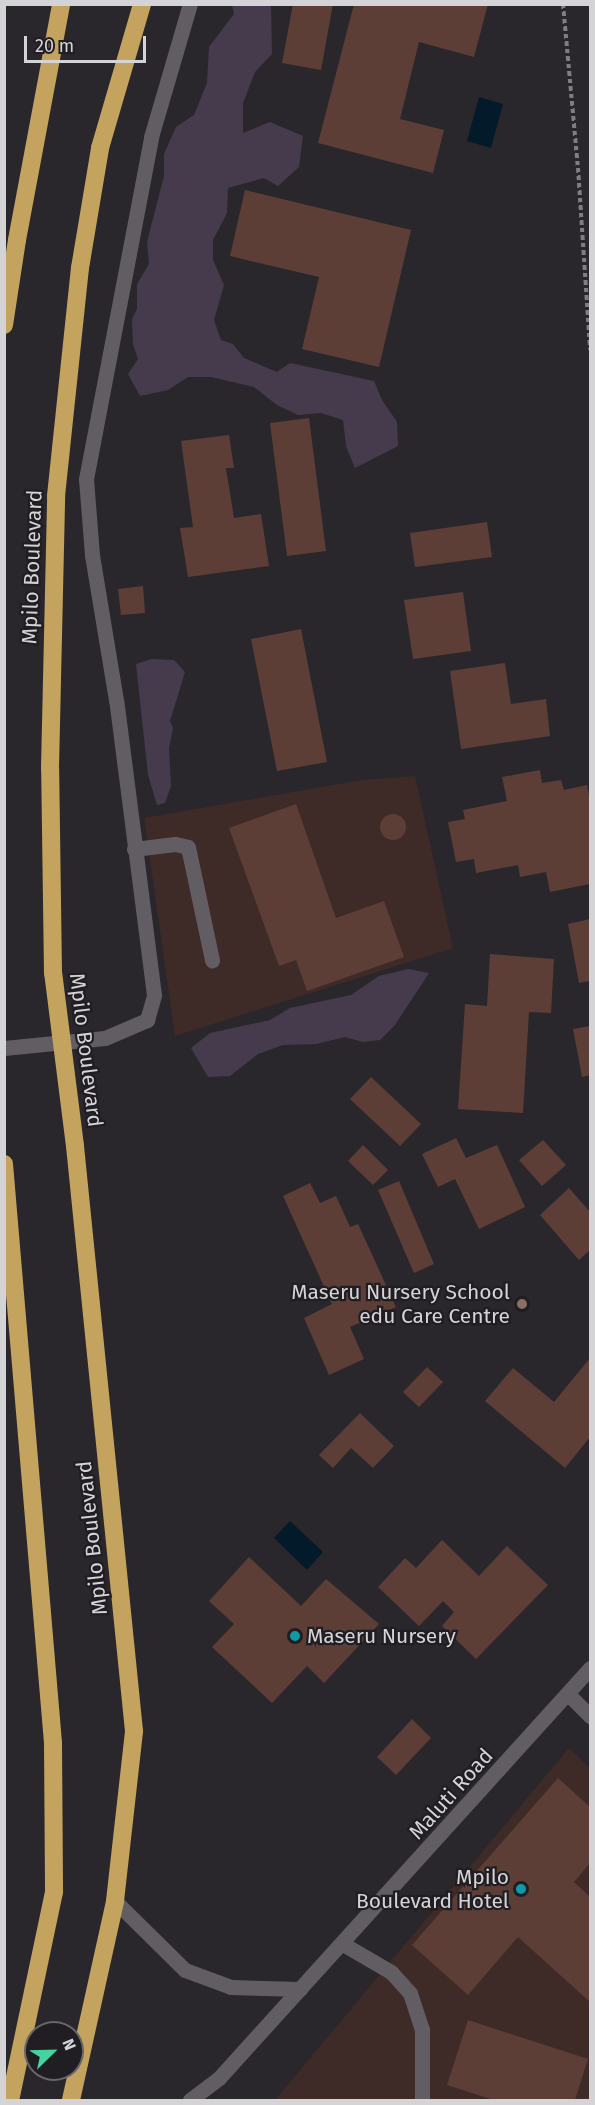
<!DOCTYPE html>
<html>
<head>
<meta charset="utf-8">
<style>
  body { margin:0 }
  #map { position:relative; width:595px; height:2105px; overflow:hidden; background:#2a272c; font-family:"Fira Sans",sans-serif }
  div>[style] { position:absolute }
  [style*='--x'] { left:calc(var(--x)*1px); top:calc(var(--y)*1px); width:calc(var(--w)*1px); rotate:calc(var(--a)*1deg) }
  .commercial>* { inset:0; background:#3e2a27 }
  .green>* { inset:0; background:#453b4d }
  .water>* { inset:0; background:#031a2a }
  .building>* { inset:0; background:#5c3e37 }
  .round { border-radius:50% }
  .path>* { height:4px; margin-top:-2px; transform-origin:0; background:repeating-linear-gradient(90deg,#807e82 0 4.5px,transparent 0 7.5px) }
  .minor>* { height:15px; margin:-7.5px; padding:0 7.5px; transform-origin:7.5px; border-radius:7.5px; background:#615d63 }
  .highway>* { height:18px; margin:-9px; padding:0 9px; transform-origin:9px; border-radius:9px; background:#c3a35e }
  .dots>* { width:16px; height:16px; translate:-50% -50%; box-sizing:border-box; border:3px solid #201e22; border-radius:50% }
  span { translate:-50% -50%; white-space:nowrap; text-align:center; line-height:1.15; -webkit-text-stroke:4.5px #201e22; paint-order:stroke }
  .street-label { font-size:21px; color:#d4d3d6 }
  .poi-label { font-size:21px; color:#d4d3d6 }
  .right { translate:-100% -50%; text-align:right }
  .left { translate:0 -50%; text-align:left }
  .frame { position:absolute; inset:0; border:6px solid #d4d3d6; pointer-events:none }
  .north { position:absolute; left:24px; top:2021px; width:60px; height:60px; box-sizing:border-box; background:#201e22; border:2px solid #68666a; border-radius:50%; rotate:67deg; font-size:16px; font-weight:700; line-height:24px; text-align:center; color:#d4d3d6 }
  .north::after { content:''; display:block; margin:auto; width:21px; height:27px; background:#43d4a0; clip-path:polygon(50% 0,100% 100%,50% 72%,0 100%) }
  .scale { position:absolute; left:24px; top:36px; width:122px; height:27px; box-sizing:border-box; border:3px solid #d4d3d6; border-top:0; padding-left:8px; font-size:18px; line-height:21px; white-space:nowrap; color:#d4d3d6; -webkit-text-stroke:4px #201e22; paint-order:stroke }
</style>
</head>
<body>
<div id="map">
  <div class="commercial">
    <div style="clip-path:polygon(415px 776px,453px 948px,175px 1036px,144px 818px,362px 780px)"></div>
    <div style="clip-path:polygon(569px 1748px,590px 1769px,590px 2100px,275px 2100px)"></div>
  </div>
  <div class="green">
    <div style="clip-path:polygon(232px 5px,271px 5px,272px 54px,255px 72px,243px 103px,243px 133px,270px 122px,303px 136px,299px 167px,278px 186px,264px 178px,228px 188px,227px 213px,213px 240px,213px 260px,224px 285px,214px 320px,221px 340px,233px 344px,244px 358px,277px 372px,290px 363px,374px 381px,382px 400px,397px 422px,398px 446px,355px 468px,346px 446px,343px 420px,321px 413px,298px 415px,277px 405px,254px 387px,211px 377px,188px 377px,168px 390px,140px 396px,128px 374px,138px 359px,133px 344px,132px 319px,137px 309px,137px 284px,149px 264px,147px 242px,164px 176px,164px 154px,176px 127px,194px 115px,207px 83px,209px 47px,234px 14px)"></div>
    <div style="clip-path:polygon(152px 659px,174px 660px,185px 672px,170px 721px,173px 728px,169px 748px,171px 786px,165px 803px,157px 805px,148px 775px,136px 664px)"></div>
    <div style="clip-path:polygon(408px 969px,429px 973px,395px 1025px,380px 1040px,363px 1042px,345px 1037px,316px 1044px,283px 1045px,258px 1054px,230px 1076px,208px 1077px,191px 1048px,210px 1033px,270px 1020px,290px 1008px,351px 995px,379px 976px)"></div>
  </div>
  <div class="water">
    <div style="clip-path:polygon(479px 97px,503px 104px,491px 148px,467px 141px)"></div>
    <div style="clip-path:polygon(290px 1521px,323px 1552px,307px 1570px,274px 1538px)"></div>
  </div>
  <div class="building">
    <div style="clip-path:polygon(293px 4px,333px 4px,321px 70px,282px 63px)"></div>
    <div style="clip-path:polygon(354px 4px,488px 4px,474px 57px,419px 42px,400px 119px,444px 130px,433px 173px,318px 143px)"></div>
    <div style="clip-path:polygon(245px 190px,411px 230px,379px 367px,302px 349px,319px 277px,230px 256px)"></div>
    <div style="clip-path:polygon(309px 418px,326px 551px,287px 556px,270px 423px)"></div>
    <div style="clip-path:polygon(229px 435px,234px 468px,226px 468px,234px 518px,261px 514px,269px 566px,188px 577px,180px 528px,193px 527px,181px 441px)"></div>
    <div style="clip-path:polygon(487px 522px,492px 557px,415px 567px,410px 533px)"></div>
    <div style="clip-path:polygon(143px 586px,145px 613px,121px 615px,118px 589px)"></div>
    <div style="clip-path:polygon(463px 592px,471px 651px,413px 659px,404px 600px)"></div>
    <div style="clip-path:polygon(301px 629px,327px 762px,277px 771px,251px 639px)"></div>
    <div style="clip-path:polygon(505px 663px,511px 704px,546px 699px,550px 736px,461px 749px,450px 671px)"></div>
    <div style="clip-path:polygon(540px 770px,542px 783px,561px 780px,564px 790px,587px 785px,590px 801px,590px 884px,550px 892px,546px 872px,520px 877px,518px 865px,476px 873px,474px 859px,456px 862px,448px 822px,465px 819px,463px 810px,507px 801px,502px 777px)"></div>
    <div style="clip-path:polygon(296px 804px,336px 918px,384px 901px,404px 957px,307px 991px,296px 960px,279px 966px,229px 828px)"></div>
    <div class="round" style="left:380px;top:814px;width:26px;height:26px"></div>
    <div style="clip-path:polygon(590px 919px,590px 981px,579px 983px,568px 924px)"></div>
    <div style="clip-path:polygon(490px 954px,554px 959px,551px 1013px,529px 1012px,523px 1113px,458px 1109px,465px 1004px,487px 1006px)"></div>
    <div style="clip-path:polygon(590px 1026px,590px 1075px,582px 1077px,573px 1029px)"></div>
    <div style="clip-path:polygon(371px 1077px,421px 1124px,400px 1146px,350px 1099px)"></div>
    <div style="clip-path:polygon(456px 1138px,466px 1158px,497px 1145px,525px 1207px,479px 1229px,455px 1179px,438px 1187px,422px 1154px)"></div>
    <div style="clip-path:polygon(543px 1140px,566px 1165px,542px 1186px,519px 1160px)"></div>
    <div style="clip-path:polygon(363px 1145px,388px 1170px,373px 1185px,348px 1161px)"></div>
    <div style="clip-path:polygon(399px 1181px,434px 1264px,414px 1273px,378px 1190px)"></div>
    <div style="clip-path:polygon(310px 1183px,320px 1203px,336px 1196px,350px 1227px,358px 1224px,396px 1307px,350px 1327px,364px 1359px,329px 1375px,304px 1318px,332px 1304px,283px 1196px)"></div>
    <div style="clip-path:polygon(569px 1188px,590px 1212px,590px 1250px,579px 1260px,540px 1215px)"></div>
    <div style="clip-path:polygon(590px 1358px,590px 1437px,565px 1468px,485px 1401px,513px 1368px,554px 1402px)"></div>
    <div style="clip-path:polygon(427px 1367px,443px 1382px,419px 1407px,403px 1392px)"></div>
    <div style="clip-path:polygon(360px 1413px,394px 1446px,373px 1468px,351px 1448px,333px 1468px,319px 1455px)"></div>
    <div style="clip-path:polygon(442px 1540px,479px 1576px,507px 1546px,548px 1585px,476px 1659px,442px 1626px,454px 1612px,443px 1601px,419px 1626px,378px 1587px,405px 1558px,416px 1568px)"></div>
    <div style="clip-path:polygon(249px 1557px,301px 1606px,326px 1579px,379px 1624px,324px 1683px,307px 1666px,272px 1703px,212px 1647px,234px 1624px,209px 1601px)"></div>
    <div style="clip-path:polygon(412px 1719px,431px 1738px,396px 1775px,377px 1757px)"></div>
    <div style="clip-path:polygon(558px 1778px,590px 1807px,590px 1863px,574px 1882px,590px 1897px,590px 2002px,518px 1937px,468px 1995px,412px 1945px)"></div>
    <div style="clip-path:polygon(468px 2020px,588px 2059px,575px 2100px,494px 2100px,447px 2085px)"></div>
  </div>
  <div class="path">
    <div style="--x:563;--y:4;--w:165;--a:84.8"></div>
    <div style="--x:578;--y:168;--w:182;--a:86.2"></div>
  </div>
  <div class="minor">
    <div style="--x:134;--y:849;--w:41;--a:-7"></div>
    <div style="--x:175;--y:844;--w:13;--a:13"></div>
    <div style="--x:188;--y:847;--w:116;--a:78"></div>
    <div style="--x:4;--y:1048;--w:101;--a:-5.7"></div>
    <div style="--x:105;--y:1038;--w:46;--a:-23.2"></div>
    <div style="--x:147;--y:1020;--w:26;--a:-74"></div>
    <div style="--x:154;--y:995;--w:297;--a:-97.3"></div>
    <div style="--x:116;--y:700;--w:147;--a:-99.4"></div>
    <div style="--x:92;--y:555;--w:76;--a:-94.5"></div>
    <div style="--x:86;--y:479;--w:348;--a:-79.2"></div>
    <div style="--x:151;--y:137;--w:139;--a:-73.7"></div>
    <div style="--x:569;--y:1695;--w:30;--a:45"></div>
    <div style="--x:115;--y:1901;--w:98;--a:44.6"></div>
    <div style="--x:185;--y:1970;--w:49;--a:20.3"></div>
    <div style="--x:231;--y:1987;--w:69;--a:1.7"></div>
    <div style="--x:343;--y:1944;--w:56;--a:30.3"></div>
    <div style="--x:391;--y:1972;--w:28;--a:48"></div>
    <div style="--x:410;--y:1993;--w:38;--a:72"></div>
    <div style="--x:422;--y:2029;--w:71;--a:90"></div>
    <div style="--x:190;--y:2100;--w:36;--a:-37"></div>
    <div style="--x:219;--y:2078;--w:553;--a:-47.86"></div>
  </div>
  <div class="highway">
    <div style="--x:4;--y:325;--w:86;--a:-81.3"></div>
    <div style="--x:17;--y:240;--w:240;--a:-79.4"></div>
    <div style="--x:4;--y:1164;--w:581;--a:85.16"></div>
    <div style="--x:53;--y:1743;--w:149;--a:89.6"></div>
    <div style="--x:54;--y:1892;--w:213;--a:101.9"></div>
    <div style="--x:71;--y:2100;--w:204;--a:-77.5"></div>
    <div style="--x:115;--y:1901;--w:171;--a:-83.6"></div>
    <div style="--x:134;--y:1731;--w:588;--a:-95.76"></div>
    <div style="--x:75;--y:1146;--w:174;--a:-97.2"></div>
    <div style="--x:53;--y:973;--w:205;--a:-90.8"></div>
    <div style="--x:50;--y:768;--w:272;--a:-88.7"></div>
    <div style="--x:56;--y:496;--w:229;--a:-84"></div>
    <div style="--x:80;--y:268;--w:122;--a:-80.5"></div>
    <div style="--x:100;--y:148;--w:150;--a:-73.7"></div>
  </div>
  <div class="dots">
    <div style="left:522px;top:1304px;background:#8d6e63"></div>
    <div style="left:295px;top:1636px;background:#0f9aa8"></div>
    <div style="left:521px;top:1889px;background:#0f9aa8"></div>
  </div>
  <div class="street-label">
    <span style="left:32px;top:567px;rotate:-88deg">Mpilo Boulevard</span>
    <span style="left:86px;top:1050px;rotate:83deg">Mpilo Boulevard</span>
    <span style="left:92px;top:1538px;rotate:-96deg">Mpilo Boulevard</span>
    <span style="left:451px;top:1794px;rotate:-48deg">Maluti Road</span>
  </div>
  <div class="poi-label">
    <span class="right" style="left:510px;top:1304px">Maseru Nursery School<br>edu Care Centre</span>
    <span class="left" style="left:307px;top:1636px">Maseru Nursery</span>
    <span class="right" style="left:509px;top:1889px">Mpilo<br>Boulevard Hotel</span>
  </div>
  <div class="frame"></div>
  <div class="north">N</div>
  <div class="scale">20 m</div>
</div>
</body>
</html>
